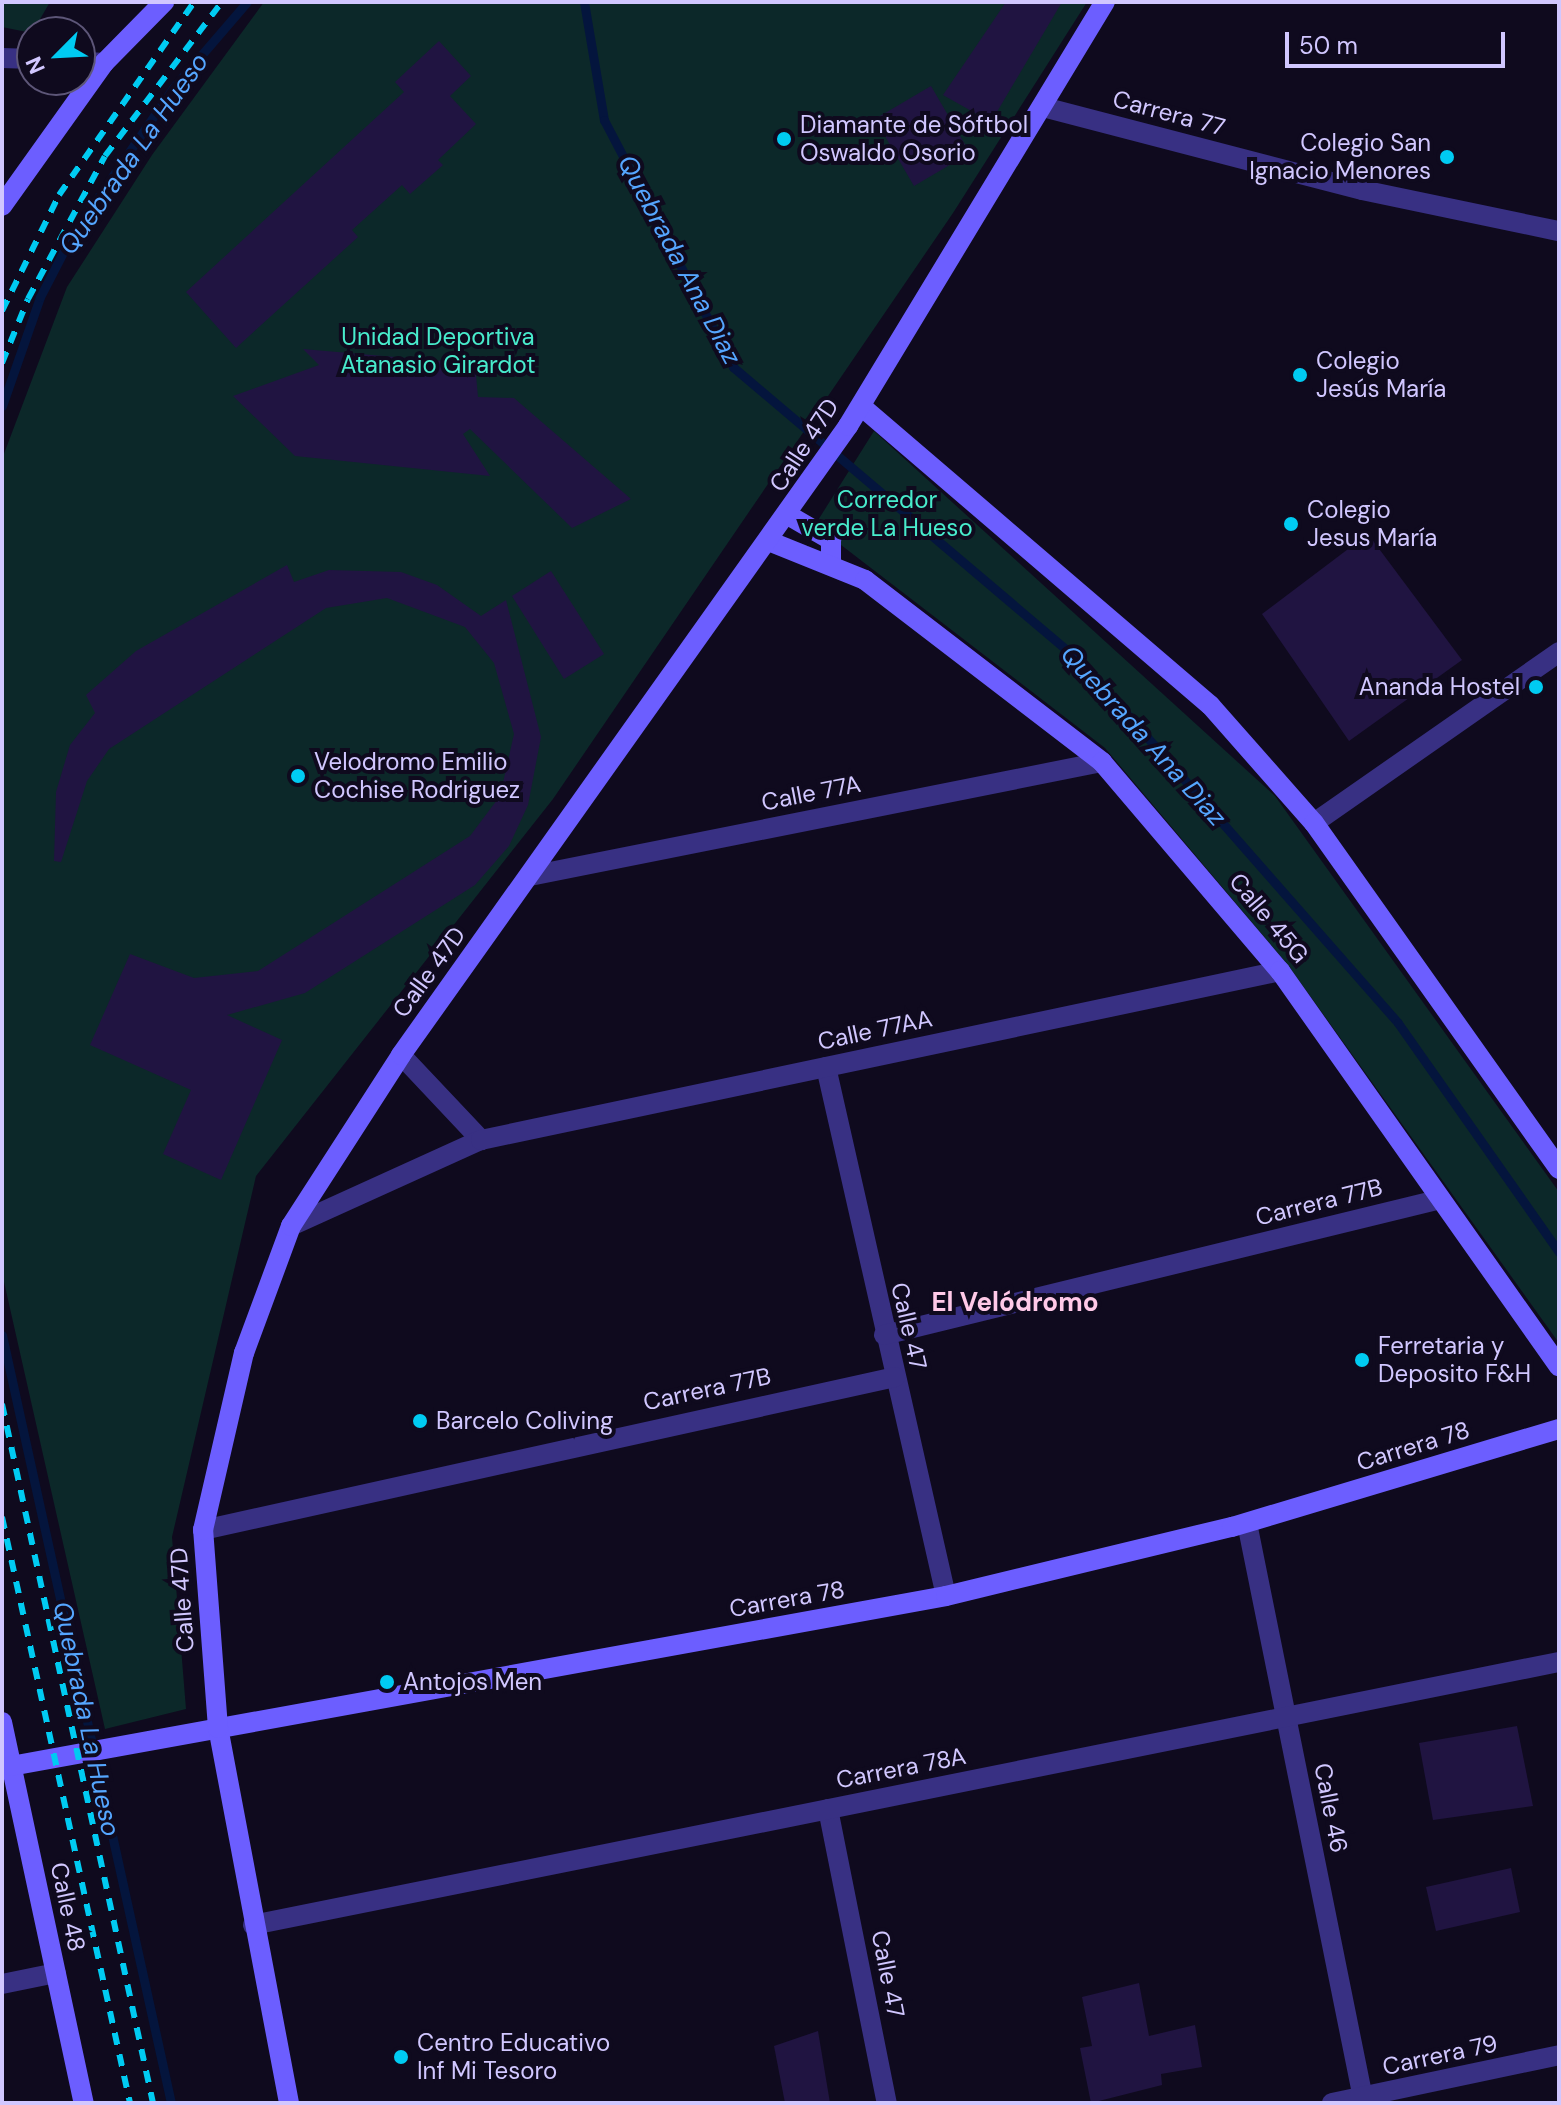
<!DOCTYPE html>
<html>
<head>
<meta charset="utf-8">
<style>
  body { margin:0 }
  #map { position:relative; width:1561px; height:2105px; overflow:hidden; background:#0f0a1e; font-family:"DM Sans",sans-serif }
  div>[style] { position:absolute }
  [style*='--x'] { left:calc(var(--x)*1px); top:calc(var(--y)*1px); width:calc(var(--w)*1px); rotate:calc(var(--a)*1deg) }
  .green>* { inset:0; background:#0c2829 }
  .stream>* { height:9px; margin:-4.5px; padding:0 4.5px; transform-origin:4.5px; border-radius:4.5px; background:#04153d }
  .building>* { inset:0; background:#201441 }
  .street>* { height:20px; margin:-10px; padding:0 10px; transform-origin:10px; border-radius:10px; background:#383083 }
  .secondary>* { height:20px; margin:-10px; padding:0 10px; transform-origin:10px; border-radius:10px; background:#6c5eff }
  .rail>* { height:6px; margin-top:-3px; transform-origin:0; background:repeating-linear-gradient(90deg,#00cbf2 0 12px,transparent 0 22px) }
  .dots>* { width:22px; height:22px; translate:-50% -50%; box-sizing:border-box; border:4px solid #0f0a1e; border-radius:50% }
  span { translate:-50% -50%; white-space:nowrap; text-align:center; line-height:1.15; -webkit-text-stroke:8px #0f0a1e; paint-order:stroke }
  .street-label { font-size:24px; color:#d1c7ff }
  .poi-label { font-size:24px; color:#d1c7ff }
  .left { translate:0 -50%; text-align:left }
  .right { translate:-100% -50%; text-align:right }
  .park-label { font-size:24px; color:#48ebcc }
  .water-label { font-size:26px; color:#55a6ff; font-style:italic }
  .neighbourhood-label { font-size:26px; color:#ffc9e8; font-weight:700 }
  .frame { position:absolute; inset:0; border:4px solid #d1c7ff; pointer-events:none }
  .north { position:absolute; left:16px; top:16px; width:80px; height:80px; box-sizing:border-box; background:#0f0a1e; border:2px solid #5d5678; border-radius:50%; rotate:246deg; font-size:22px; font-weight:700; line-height:32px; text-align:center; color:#d1c7ff }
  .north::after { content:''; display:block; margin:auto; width:28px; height:36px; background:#00cbf2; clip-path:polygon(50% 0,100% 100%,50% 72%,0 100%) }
  .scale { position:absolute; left:1285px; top:32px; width:220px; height:36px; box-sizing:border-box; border:4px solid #d1c7ff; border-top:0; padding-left:10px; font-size:24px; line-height:28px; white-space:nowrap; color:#d1c7ff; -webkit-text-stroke:6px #0f0a1e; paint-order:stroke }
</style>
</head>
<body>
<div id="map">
  <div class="green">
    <div style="clip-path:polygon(2px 2px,50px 2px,32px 33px,2px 27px)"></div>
    <div style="clip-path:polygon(264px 2px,1087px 2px,953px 213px,553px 799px,256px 1176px,172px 1537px,186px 1709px,105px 1729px,2px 1273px,2px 459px,67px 287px,152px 155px)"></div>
    <div style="clip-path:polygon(874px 431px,1275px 796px,1559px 1192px,1559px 1343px,1288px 965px,1105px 748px,815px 525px)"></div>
  </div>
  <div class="stream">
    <div style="--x:584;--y:2;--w:120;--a:80.4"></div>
    <div style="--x:604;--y:120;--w:279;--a:62.4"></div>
    <div style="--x:733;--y:367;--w:456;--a:40.3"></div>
    <div style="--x:1081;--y:662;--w:480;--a:48.7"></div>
    <div style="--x:1398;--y:1023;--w:280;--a:54.9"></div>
    <div style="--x:2;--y:406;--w:115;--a:-70.8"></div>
    <div style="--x:40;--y:297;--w:70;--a:-62.7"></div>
    <div style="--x:72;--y:235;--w:178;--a:-55.5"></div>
    <div style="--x:173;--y:88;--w:113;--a:-49.3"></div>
    <div style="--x:2;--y:1335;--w:786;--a:77.59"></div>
  </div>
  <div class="building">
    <div style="clip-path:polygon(1006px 2px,1062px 2px,991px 122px,943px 95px)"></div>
    <div style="clip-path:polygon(439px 41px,471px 76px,450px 96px,476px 124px,438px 160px,443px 165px,410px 194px,402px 185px,352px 230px,358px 237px,236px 348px,186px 292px,404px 92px,395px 82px)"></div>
    <div style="clip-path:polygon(931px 86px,970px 153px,914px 186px,875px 119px)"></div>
    <div style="clip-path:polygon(303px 349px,475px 364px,478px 397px,514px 398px,631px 499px,572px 528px,470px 429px,463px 434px,490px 476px,295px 456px,233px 396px,319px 365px)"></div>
    <div style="clip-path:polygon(1368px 534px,1462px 660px,1349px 741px,1262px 614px)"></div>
    <div style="clip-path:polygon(287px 565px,294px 582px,329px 570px,401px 572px,437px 585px,481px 616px,506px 600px,541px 737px,528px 805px,509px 846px,475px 885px,305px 993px,227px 1015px,282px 1040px,221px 1180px,163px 1154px,191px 1090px,90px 1045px,130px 954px,194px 978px,258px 971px,470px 836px,500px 796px,514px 734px,494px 663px,465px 627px,387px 598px,326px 608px,109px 749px,87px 781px,61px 862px,54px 861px,56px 792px,70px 745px,95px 713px,86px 695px,136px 651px)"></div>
    <div style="clip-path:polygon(551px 571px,604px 654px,564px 679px,512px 596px)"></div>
    <div style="clip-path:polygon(1517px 1726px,1533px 1806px,1433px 1820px,1419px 1743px)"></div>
    <div style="clip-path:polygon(1511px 1868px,1520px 1912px,1436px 1931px,1426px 1887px)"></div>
    <div style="clip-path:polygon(1139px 1983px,1149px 2036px,1195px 2025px,1202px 2067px,1161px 2074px,1162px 2085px,1091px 2103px,1080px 2048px,1092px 2046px,1082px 1997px)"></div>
    <div style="clip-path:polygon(818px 2031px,830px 2103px,785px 2103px,774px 2046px)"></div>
  </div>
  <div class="street">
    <div style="--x:2;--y:58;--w:30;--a:2"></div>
    <div style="--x:80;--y:62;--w:24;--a:2"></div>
    <div style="--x:1047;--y:108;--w:325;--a:14.6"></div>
    <div style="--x:1362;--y:190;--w:201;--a:11.8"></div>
    <div style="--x:1314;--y:823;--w:299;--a:-34.9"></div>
    <div style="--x:530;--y:876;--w:583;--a:-11.27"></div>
    <div style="--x:401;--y:1055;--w:117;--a:46.7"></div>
    <div style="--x:826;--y:1067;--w:542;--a:77.22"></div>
    <div style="--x:291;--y:1226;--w:209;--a:-24.4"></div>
    <div style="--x:481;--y:1140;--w:817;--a:-11.94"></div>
    <div style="--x:884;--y:1335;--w:573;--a:-13.72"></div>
    <div style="--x:1247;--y:1523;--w:592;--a:78.6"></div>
    <div style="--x:203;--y:1530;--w:709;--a:-12.47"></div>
    <div style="--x:828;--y:1809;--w:300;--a:78.7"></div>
    <div style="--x:253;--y:1925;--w:1332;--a:-11.39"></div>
    <div style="--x:2;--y:1984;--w:55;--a:-11.5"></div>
    <div style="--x:1332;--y:2103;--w:232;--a:-11.9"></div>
  </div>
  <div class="secondary">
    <div style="--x:2;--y:206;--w:176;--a:-54.5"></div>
    <div style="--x:104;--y:63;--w:86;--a:-45.5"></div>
    <div style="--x:861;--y:406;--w:460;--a:40.6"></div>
    <div style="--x:1210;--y:705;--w:157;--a:48.6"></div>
    <div style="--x:1314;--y:823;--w:424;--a:54.7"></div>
    <div style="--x:788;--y:515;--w:50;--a:30.2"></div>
    <div style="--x:831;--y:540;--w:24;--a:90"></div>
    <div style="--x:771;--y:542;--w:101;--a:22"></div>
    <div style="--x:865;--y:580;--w:299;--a:37.5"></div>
    <div style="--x:1102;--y:762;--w:275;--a:49.6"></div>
    <div style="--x:1280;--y:971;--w:484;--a:54.8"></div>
    <div style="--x:2;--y:1722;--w:390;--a:77.9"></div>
    <div style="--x:11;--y:1766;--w:950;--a:-10.3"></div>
    <div style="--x:946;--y:1596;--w:294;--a:-13.6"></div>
    <div style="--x:1232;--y:1527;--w:341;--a:-16.7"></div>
    <div style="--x:289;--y:2103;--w:382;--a:-100.7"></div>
    <div style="--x:218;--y:1728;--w:199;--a:-94.3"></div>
    <div style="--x:203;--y:1530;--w:182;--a:-77"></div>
    <div style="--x:244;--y:1353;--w:135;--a:-69.7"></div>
    <div style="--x:291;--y:1226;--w:203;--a:-57.2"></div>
    <div style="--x:401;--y:1055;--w:772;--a:-54.6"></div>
    <div style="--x:848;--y:426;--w:496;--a:-58.8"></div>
  </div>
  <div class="rail">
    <div style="--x:2;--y:311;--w:129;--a:-63.8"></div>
    <div style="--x:59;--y:195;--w:236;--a:-55"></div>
    <div style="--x:2;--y:363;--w:69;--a:-67.9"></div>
    <div style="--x:28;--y:299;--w:162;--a:-61.7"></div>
    <div style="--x:105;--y:156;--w:193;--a:-52.8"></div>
    <div style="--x:2;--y:1404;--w:715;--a:77.81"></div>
    <div style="--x:2;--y:1517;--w:600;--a:77.68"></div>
  </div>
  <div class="dots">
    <div style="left:784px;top:139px;background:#00cbf2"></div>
    <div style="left:1447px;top:157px;background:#00cbf2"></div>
    <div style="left:1300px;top:375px;background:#00cbf2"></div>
    <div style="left:1291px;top:524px;background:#00cbf2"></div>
    <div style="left:1536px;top:687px;background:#00cbf2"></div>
    <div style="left:298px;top:776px;background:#00cbf2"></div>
    <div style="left:1362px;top:1360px;background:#00cbf2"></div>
    <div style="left:420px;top:1421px;background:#00cbf2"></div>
    <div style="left:387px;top:1682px;background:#00cbf2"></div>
    <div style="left:401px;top:2057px;background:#00cbf2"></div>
  </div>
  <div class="street-label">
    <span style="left:1169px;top:113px;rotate:15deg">Carrera 77</span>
    <span style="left:804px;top:445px;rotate:-57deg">Calle 47D</span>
    <span style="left:811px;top:793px;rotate:-11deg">Calle 77A</span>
    <span style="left:1269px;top:918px;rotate:50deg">Calle 45G</span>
    <span style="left:429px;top:972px;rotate:-54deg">Calle 47D</span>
    <span style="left:875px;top:1030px;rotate:-12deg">Calle 77AA</span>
    <span style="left:1319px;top:1202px;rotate:-14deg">Carrera 77B</span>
    <span style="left:909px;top:1326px;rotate:77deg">Calle 47</span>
    <span style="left:707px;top:1389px;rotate:-12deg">Carrera 77B</span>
    <span style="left:1413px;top:1446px;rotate:-17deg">Carrera 78</span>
    <span style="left:787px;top:1599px;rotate:-10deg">Carrera 78</span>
    <span style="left:182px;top:1600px;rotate:-94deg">Calle 47D</span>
    <span style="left:901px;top:1768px;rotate:-11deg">Carrera 78A</span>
    <span style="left:1331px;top:1808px;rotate:79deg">Calle 46</span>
    <span style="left:68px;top:1907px;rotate:78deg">Calle 48</span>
    <span style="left:888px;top:1974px;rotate:79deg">Calle 47</span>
    <span style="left:1440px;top:2055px;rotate:-12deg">Carrera 79</span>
  </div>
  <div class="poi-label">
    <span class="left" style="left:800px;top:139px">Diamante de Sóftbol<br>Oswaldo Osorio</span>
    <span class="right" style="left:1431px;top:157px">Colegio San<br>Ignacio Menores</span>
    <span class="left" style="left:1316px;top:375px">Colegio<br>Jesús María</span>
    <span class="left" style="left:1307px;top:524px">Colegio<br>Jesus María</span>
    <span class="right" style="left:1520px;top:687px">Ananda Hostel</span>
    <span class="left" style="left:314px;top:776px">Velodromo Emilio<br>Cochise Rodriguez</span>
    <span class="left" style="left:1378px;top:1360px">Ferretaria y<br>Deposito F&amp;H</span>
    <span class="left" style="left:436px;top:1421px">Barcelo Coliving</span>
    <span class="left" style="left:403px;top:1682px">Antojos Men</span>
    <span class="left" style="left:417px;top:2057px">Centro Educativo<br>Inf Mi Tesoro</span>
  </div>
  <div class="park-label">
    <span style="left:438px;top:351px">Unidad Deportiva<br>Atanasio Girardot</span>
    <span style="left:887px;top:514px">Corredor<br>verde La Hueso</span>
  </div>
  <div class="water-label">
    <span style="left:134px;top:154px;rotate:-55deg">Quebrada La Hueso</span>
    <span style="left:679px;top:260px;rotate:62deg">Quebrada Ana Diaz</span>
    <span style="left:1143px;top:736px;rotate:48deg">Quebrada Ana Diaz</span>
    <span style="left:86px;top:1719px;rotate:78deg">Quebrada La Hueso</span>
  </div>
  <div class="neighbourhood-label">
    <span style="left:1015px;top:1303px">El Velódromo</span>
  </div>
  <div class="frame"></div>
  <div class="north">N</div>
  <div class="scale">50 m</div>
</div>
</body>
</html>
